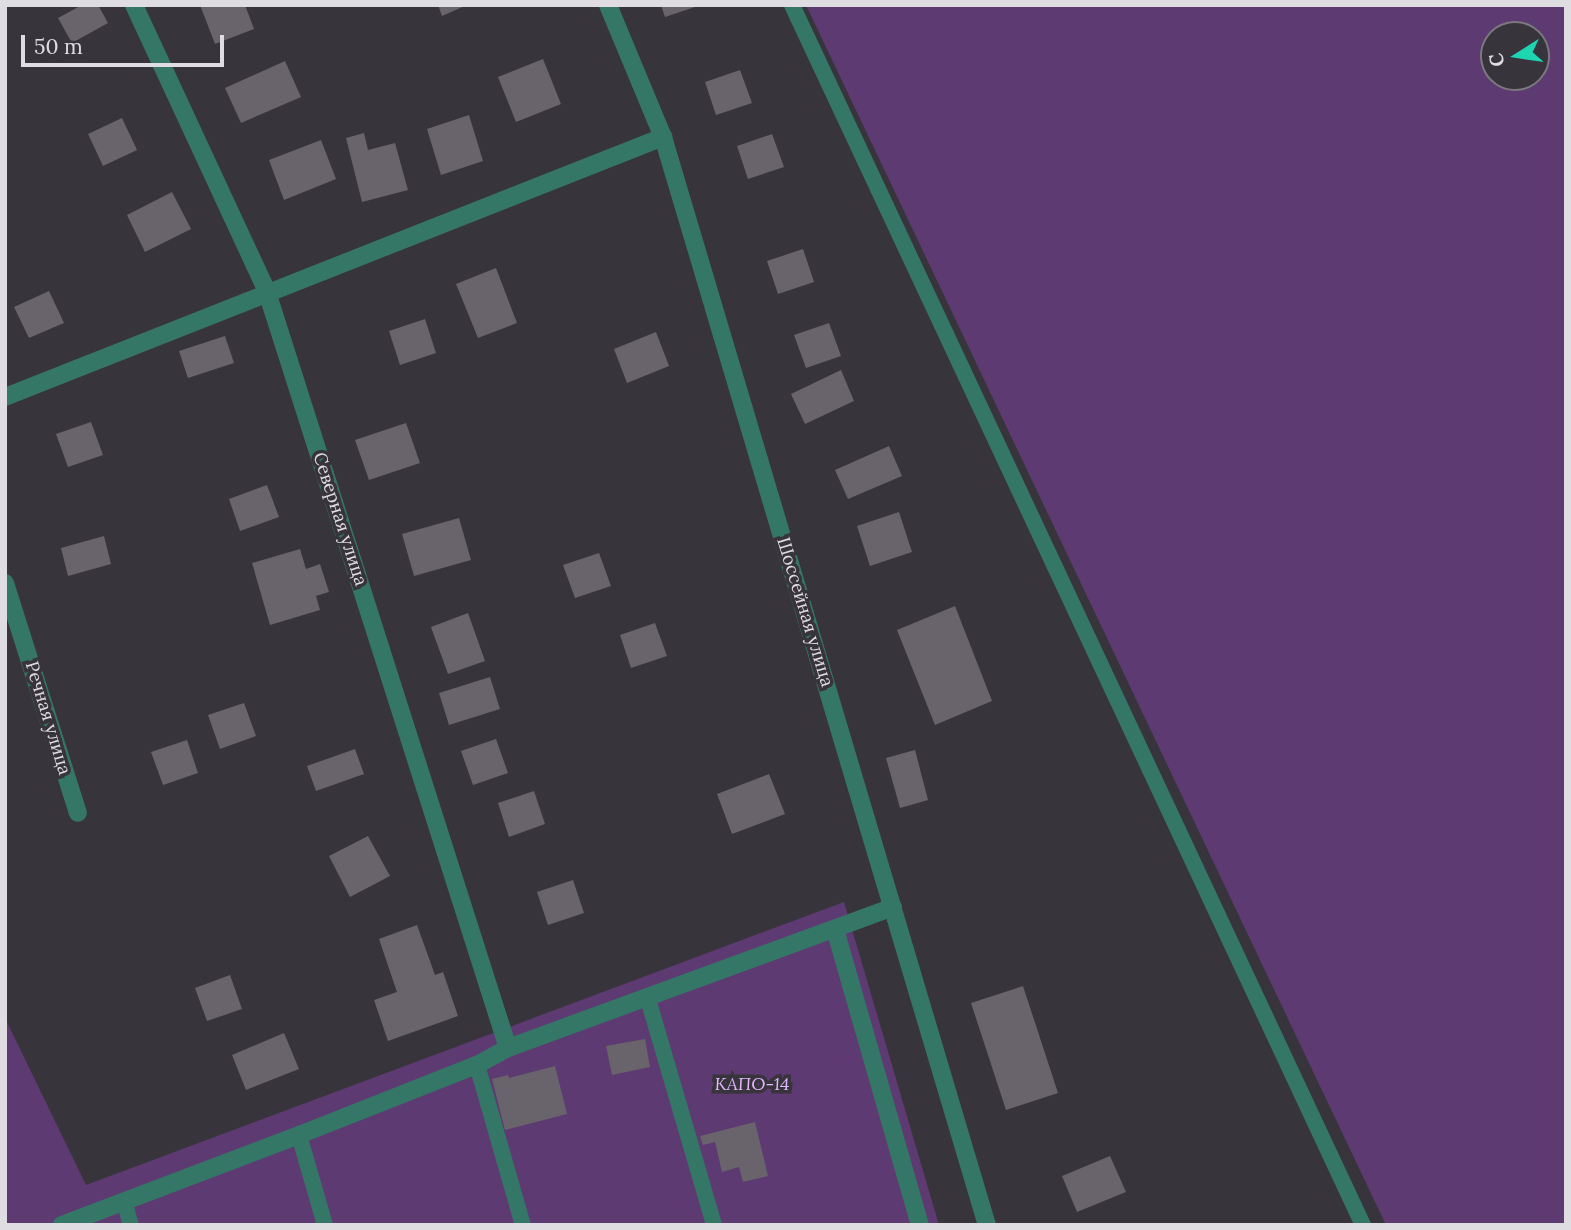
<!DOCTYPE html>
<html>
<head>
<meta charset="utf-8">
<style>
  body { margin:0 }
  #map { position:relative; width:1571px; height:1230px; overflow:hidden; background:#38343b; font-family:Lora,serif }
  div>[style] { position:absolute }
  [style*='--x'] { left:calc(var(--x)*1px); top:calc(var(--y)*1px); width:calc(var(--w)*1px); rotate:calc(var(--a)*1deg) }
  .green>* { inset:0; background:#5d3a72 }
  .building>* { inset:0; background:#69646c }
  .service>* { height:16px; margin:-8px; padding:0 8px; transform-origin:8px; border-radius:8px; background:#357766 }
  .minor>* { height:18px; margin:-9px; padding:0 9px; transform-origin:9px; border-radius:9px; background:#357766 }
  .tertiary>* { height:18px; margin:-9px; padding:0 9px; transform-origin:9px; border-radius:9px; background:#357766 }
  span { translate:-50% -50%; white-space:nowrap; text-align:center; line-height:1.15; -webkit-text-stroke:7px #38343b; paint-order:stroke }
  .street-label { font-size:18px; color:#e0dde2 }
  .park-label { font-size:18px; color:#e1b7fe; font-style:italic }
  .frame { position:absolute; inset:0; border:7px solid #e0dde2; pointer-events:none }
  .north { position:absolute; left:1480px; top:21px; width:70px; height:70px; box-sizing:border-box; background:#38343b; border:2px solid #7b787e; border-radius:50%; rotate:258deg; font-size:19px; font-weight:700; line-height:28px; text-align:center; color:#e0dde2 }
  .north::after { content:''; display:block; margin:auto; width:24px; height:32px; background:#1dd5b1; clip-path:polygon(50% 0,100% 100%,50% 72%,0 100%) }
  .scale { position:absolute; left:21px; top:35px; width:203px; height:32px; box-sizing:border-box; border:4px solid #e0dde2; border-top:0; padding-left:9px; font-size:21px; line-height:24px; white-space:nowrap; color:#e0dde2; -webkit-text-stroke:5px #38343b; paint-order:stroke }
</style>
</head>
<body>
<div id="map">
  <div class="green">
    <div style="clip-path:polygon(evenodd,806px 5px,1566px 5px,1566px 1225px,1386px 1225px,806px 5px,1494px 35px,1536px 35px,1536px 77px,1494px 77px,1494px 35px)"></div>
    <div style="clip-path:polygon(844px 902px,939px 1225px,5px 1225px,5px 1018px,86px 1185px)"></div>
  </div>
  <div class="building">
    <div style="clip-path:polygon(82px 5px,98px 5px,108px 23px,72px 43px,58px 18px)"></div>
    <div style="clip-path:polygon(200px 5px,245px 5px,254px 29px,215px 44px)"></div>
    <div style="clip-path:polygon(438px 5px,467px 5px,442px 16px)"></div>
    <div style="clip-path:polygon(661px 5px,697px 5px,698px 6px,665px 17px)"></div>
    <div style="clip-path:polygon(543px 59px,561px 104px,516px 122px,498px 77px)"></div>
    <div style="clip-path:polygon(285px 61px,301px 97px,241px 123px,225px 88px)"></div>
    <div style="clip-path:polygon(740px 70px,752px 103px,716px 115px,705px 82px)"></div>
    <div style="clip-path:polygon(469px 115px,483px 161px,441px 175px,427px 129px)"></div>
    <div style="clip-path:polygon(122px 118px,137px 150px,103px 166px,88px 134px)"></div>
    <div style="clip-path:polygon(364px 133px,368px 150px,395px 143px,408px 190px,362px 202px,346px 138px)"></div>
    <div style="clip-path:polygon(772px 134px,784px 167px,748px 179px,737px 146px)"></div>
    <div style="clip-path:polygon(321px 140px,336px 179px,284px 200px,269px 160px)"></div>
    <div style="clip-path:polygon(172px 192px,191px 229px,145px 252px,127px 215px)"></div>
    <div style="clip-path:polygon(803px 249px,814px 282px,778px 294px,767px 261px)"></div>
    <div style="clip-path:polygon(496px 268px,517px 323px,478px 338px,456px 284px)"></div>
    <div style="clip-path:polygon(49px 291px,64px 323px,29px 338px,14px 307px)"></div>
    <div style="clip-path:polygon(425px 319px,436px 353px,400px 365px,389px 331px)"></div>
    <div style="clip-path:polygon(829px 323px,841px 356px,806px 368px,794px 335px)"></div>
    <div style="clip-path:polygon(656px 332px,669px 366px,627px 383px,614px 349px)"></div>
    <div style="clip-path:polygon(225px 336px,234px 363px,188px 378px,179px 351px)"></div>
    <div style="clip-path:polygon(841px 370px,854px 401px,805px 424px,791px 394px)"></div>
    <div style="clip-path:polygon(91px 422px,103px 455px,68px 467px,56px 434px)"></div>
    <div style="clip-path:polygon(406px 423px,420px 463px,369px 480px,355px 440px)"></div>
    <div style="clip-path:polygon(889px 446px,902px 476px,848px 499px,835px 470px)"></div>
    <div style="clip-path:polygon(267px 485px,279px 517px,240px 531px,229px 499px)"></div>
    <div style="clip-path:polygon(899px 512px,912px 552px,870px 566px,857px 526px)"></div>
    <div style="clip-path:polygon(459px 518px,471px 560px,414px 576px,402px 534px)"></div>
    <div style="clip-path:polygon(104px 536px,111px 564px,68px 576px,61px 548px)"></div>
    <div style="clip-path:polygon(300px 549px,306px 569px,320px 564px,329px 592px,316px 596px,320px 610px,270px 625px,252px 563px)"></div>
    <div style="clip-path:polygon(599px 553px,611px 586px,575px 598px,563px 565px)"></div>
    <div style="clip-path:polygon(955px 606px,992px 701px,935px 725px,897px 630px)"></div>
    <div style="clip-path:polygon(468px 613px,485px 661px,448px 674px,431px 627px)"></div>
    <div style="clip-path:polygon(655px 623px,667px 656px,631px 668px,620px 635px)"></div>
    <div style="clip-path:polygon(490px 677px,500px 709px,449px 725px,439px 693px)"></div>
    <div style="clip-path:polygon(244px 703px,256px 736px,220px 749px,208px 715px)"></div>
    <div style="clip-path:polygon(496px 739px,508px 773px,473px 785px,461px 751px)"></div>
    <div style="clip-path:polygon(187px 740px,198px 773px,163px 785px,151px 752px)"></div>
    <div style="clip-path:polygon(355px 749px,364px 774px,316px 791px,307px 766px)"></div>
    <div style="clip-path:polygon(915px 750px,928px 800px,900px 808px,886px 758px)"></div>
    <div style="clip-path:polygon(769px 774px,785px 814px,732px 834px,717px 794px)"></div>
    <div style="clip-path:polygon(534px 791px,545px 824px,509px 837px,498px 803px)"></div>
    <div style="clip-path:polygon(368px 836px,390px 876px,350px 897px,329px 856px)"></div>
    <div style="clip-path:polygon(573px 880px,584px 913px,548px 925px,537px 892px)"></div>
    <div style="clip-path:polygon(417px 925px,435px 975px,443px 972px,458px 1016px,388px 1041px,374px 1000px,397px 992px,379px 939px)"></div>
    <div style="clip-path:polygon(230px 975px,242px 1009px,207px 1021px,195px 988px)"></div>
    <div style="clip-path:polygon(1023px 986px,1058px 1093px,1006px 1110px,971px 1003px)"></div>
    <div style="clip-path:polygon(284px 1033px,299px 1069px,246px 1090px,232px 1055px)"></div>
    <div style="clip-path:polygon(645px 1039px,650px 1067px,612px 1075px,606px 1046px)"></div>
    <div style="clip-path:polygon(555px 1066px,567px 1114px,505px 1130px,492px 1079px,508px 1075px,509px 1078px)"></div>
    <div style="clip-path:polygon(755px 1122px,768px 1176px,743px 1182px,739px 1167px,722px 1172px,715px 1142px,703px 1145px,700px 1136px)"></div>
    <div style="clip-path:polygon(1110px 1156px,1126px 1192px,1077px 1212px,1062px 1176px)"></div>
  </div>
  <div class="service">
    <div style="--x:792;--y:5;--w:1347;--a:64.92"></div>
    <div style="--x:648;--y:999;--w:235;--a:73.7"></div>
    <div style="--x:477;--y:1065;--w:166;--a:74"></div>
    <div style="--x:299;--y:1135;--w:94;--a:73.9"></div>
    <div style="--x:124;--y:1201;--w:25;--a:74"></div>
  </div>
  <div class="minor">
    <div style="--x:134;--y:5;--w:316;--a:65.1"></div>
    <div style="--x:267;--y:292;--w:793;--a:72.32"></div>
    <div style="--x:5;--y:397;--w:708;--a:-21.56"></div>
    <div style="--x:5;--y:583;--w:241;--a:72.4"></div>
    <div style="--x:835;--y:929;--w:308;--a:74"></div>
    <div style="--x:62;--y:1225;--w:254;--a:-20.8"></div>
    <div style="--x:299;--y:1135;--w:191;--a:-21.5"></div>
    <div style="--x:477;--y:1065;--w:35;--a:-29"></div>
    <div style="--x:508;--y:1048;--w:410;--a:-20.1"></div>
  </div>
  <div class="tertiary">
    <div style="--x:608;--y:5;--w:143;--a:67.4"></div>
    <div style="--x:663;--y:137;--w:1135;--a:73.42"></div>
  </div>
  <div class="street-label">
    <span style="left:340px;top:519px;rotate:72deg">Северная улица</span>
    <span style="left:805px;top:612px;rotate:73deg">Шоссейная улица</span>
    <span style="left:48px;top:718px;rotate:73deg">Речная улица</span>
  </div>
  <div class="park-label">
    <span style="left:752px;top:1084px">КАПО-14</span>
  </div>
  <div class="frame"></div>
  <div class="north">С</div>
  <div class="scale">50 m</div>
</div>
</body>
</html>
